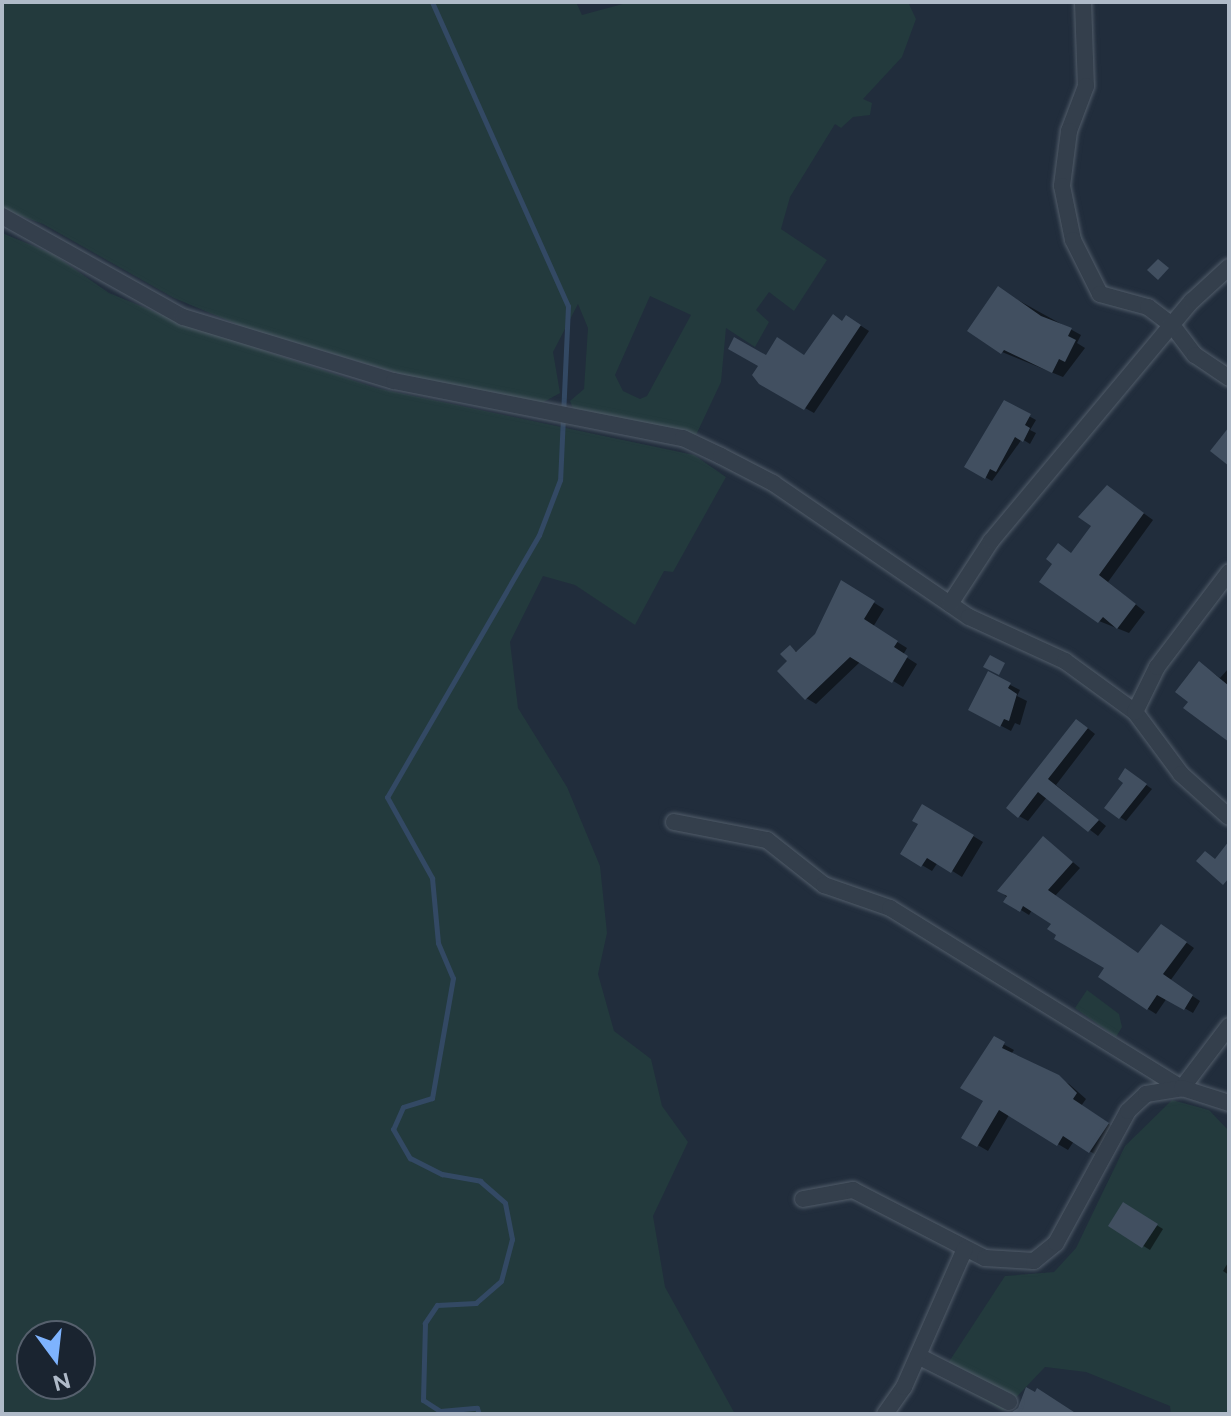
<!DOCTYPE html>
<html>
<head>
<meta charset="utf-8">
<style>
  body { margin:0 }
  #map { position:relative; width:1231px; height:1416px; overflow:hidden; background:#212d3c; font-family:Figtree,sans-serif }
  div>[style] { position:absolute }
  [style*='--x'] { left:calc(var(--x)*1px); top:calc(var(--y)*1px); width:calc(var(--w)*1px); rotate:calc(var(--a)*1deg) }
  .green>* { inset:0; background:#233a3d }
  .shadow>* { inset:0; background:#0007 }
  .stream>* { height:5px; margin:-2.5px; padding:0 2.5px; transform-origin:2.5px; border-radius:2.5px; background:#334964 }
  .building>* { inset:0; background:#414f60 }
  .roads { filter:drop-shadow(0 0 2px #525d6a) drop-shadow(0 0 2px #525d6a) }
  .minor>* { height:16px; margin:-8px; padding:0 8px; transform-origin:8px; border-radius:8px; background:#343f4c }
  span { translate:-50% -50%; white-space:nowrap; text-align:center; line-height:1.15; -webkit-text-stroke:6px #1a2430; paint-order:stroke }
  .frame { position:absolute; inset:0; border:4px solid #afbac8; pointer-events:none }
  .north { position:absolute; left:16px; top:1320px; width:80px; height:80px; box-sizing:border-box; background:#1a2430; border:2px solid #56606d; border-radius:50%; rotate:165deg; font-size:22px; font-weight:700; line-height:32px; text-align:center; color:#afbac8 }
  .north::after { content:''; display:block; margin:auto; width:28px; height:36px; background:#7eb3fe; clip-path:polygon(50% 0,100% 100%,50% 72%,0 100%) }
</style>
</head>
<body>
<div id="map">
  <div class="green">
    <div style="clip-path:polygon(evenodd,2px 2px,576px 2px,582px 15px,630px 2px,908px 2px,916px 19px,902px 57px,863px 99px,872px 103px,870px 115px,853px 117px,841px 128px,835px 124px,790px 197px,781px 229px,827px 260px,794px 311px,769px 292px,756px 310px,769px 322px,755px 347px,726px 328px,721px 382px,696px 435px,574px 411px,570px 401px,584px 389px,588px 328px,578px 304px,553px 352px,560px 393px,542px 403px,404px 375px,246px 328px,174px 298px,43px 224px,2px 209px,2px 2px,650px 296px,691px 315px,647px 396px,640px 399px,623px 391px,615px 375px,650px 296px)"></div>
    <div style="clip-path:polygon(evenodd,2px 233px,53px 254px,109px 293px,180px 322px,376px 388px,694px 455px,726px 477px,673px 572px,664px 571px,635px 625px,575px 585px,543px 576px,510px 642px,518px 708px,567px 787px,600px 866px,607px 933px,598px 974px,614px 1031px,651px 1059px,662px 1106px,688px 1142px,653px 1216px,665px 1287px,735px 1414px,2px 1414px,2px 233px,32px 1336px,80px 1336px,80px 1384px,32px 1384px,32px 1336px)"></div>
    <div style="clip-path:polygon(1087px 990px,1119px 1014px,1122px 1027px,1116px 1037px,1075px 1008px)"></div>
    <div style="clip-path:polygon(1172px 1100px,1209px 1110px,1229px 1131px,1229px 1414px,1171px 1414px,1170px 1406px,1086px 1372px,1045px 1367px,1003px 1411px,941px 1374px,1005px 1276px,1054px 1272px,1076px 1248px,1125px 1146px)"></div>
  </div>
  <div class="shadow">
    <div style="clip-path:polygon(1009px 295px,1081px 335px,1077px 343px,1085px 348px,1063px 377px,1002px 352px)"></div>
    <div style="clip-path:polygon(843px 322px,855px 322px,869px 331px,814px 413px,760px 383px,766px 358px,805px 357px)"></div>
    <div style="clip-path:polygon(1005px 403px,1036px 420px,1030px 430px,1036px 433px,1030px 444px,1022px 439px,992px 481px,967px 467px)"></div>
    <div style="clip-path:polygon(1117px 494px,1153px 520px,1108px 582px,1145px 612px,1129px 633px,1099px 621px,1073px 554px)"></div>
    <div style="clip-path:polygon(841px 582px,884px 609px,873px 627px,907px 648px,903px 655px,917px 664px,903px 687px,861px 661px,816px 704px,806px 698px,789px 661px,790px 648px,799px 653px,817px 635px)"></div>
    <div style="clip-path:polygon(1229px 668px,1229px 741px,1209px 670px,1220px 678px)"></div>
    <div style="clip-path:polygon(989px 674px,1020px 690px,1017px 696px,1027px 701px,1020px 725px,1015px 723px,1011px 731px,971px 710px)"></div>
    <div style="clip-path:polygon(1085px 726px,1095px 734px,1056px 785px,1106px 826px,1098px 836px,1047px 797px,1028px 821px,1019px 816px)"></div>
    <div style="clip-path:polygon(1132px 775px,1152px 789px,1126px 821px,1120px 817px,1125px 782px)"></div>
    <div style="clip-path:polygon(923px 806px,983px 842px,962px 877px,938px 862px,932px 871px,903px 854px,921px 824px)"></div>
    <div style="clip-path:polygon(1044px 838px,1080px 868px,1055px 896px,1139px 955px,1170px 931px,1194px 948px,1170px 981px,1200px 1001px,1193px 1013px,1167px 998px,1156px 1014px,1148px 1009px,1107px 967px,1059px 935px,1053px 923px,1032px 910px,1029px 915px,1021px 910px,1000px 891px)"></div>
    <div style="clip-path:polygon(994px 1039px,1014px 1050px,1011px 1054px,1069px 1084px,1086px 1099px,1081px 1106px,1118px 1130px,1099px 1157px,1074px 1141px,1068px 1150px,1009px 1115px,988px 1151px,964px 1137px,986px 1101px)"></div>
    <div style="clip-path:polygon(1124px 1205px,1163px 1229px,1150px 1250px,1111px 1226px)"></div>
    <div style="clip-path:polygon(1229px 1261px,1229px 1275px,1223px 1271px)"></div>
  </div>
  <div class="stream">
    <div style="--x:432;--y:2;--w:333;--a:65.9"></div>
    <div style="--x:568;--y:306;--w:174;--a:92.6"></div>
    <div style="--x:560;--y:480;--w:59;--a:110.9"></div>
    <div style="--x:539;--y:535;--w:303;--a:120.1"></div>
    <div style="--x:387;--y:797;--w:93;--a:60.9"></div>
    <div style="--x:432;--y:878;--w:65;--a:84.7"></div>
    <div style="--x:438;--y:943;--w:38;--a:67"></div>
    <div style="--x:453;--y:978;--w:122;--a:99.9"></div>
    <div style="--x:432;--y:1098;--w:30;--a:163"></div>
    <div style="--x:403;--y:1107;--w:24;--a:114"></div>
    <div style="--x:393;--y:1129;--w:34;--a:60"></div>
    <div style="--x:410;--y:1158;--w:36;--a:27"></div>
    <div style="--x:442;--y:1174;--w:39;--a:10"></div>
    <div style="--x:480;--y:1181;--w:33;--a:41"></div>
    <div style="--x:505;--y:1203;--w:37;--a:79"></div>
    <div style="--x:512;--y:1239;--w:43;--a:104.7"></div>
    <div style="--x:501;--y:1281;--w:33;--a:139"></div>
    <div style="--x:476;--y:1303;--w:39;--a:177"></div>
    <div style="--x:437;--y:1305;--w:22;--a:124"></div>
    <div style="--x:425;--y:1323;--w:77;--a:91.5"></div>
    <div style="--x:423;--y:1400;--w:20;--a:33"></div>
    <div style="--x:440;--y:1411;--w:37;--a:-5"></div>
    <div style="--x:477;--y:1408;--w:6;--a:72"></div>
  </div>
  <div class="building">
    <div style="clip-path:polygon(1158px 259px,1169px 268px,1158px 280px,1147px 270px)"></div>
    <div style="clip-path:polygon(998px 286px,1041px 316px,1072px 328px,1068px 336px,1076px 340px,1065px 362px,1059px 359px,1052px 373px,1004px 350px,1001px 354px,967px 331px)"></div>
    <div style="clip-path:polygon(833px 314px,842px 321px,846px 315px,861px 325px,804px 410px,759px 384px,752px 375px,758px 366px,728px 349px,734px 337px,766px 355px,777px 337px,804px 355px)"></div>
    <div style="clip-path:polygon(1004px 400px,1031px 414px,1025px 425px,1030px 428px,1023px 442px,1015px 437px,996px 472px,990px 469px,985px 479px,964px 467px)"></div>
    <div style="clip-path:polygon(1229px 427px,1229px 466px,1210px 451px)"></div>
    <div style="clip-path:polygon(1107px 485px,1144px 513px,1099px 575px,1136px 604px,1117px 629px,1103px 617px,1098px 623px,1039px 582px,1052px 564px,1046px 559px,1058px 543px,1071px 553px,1091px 526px,1078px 517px)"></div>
    <div style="clip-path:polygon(841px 580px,875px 601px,864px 619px,898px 641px,894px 647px,908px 656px,892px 683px,850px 657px,805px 700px,777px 671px,787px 661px,780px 654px,790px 645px,796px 652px,815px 634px)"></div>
    <div style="clip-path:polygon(990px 655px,1005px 663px,999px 675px,983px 667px)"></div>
    <div style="clip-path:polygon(1199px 661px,1229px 686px,1229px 742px,1183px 708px,1188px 702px,1175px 692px)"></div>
    <div style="clip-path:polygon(988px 671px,1011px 683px,1008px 688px,1017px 694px,1009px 721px,1004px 719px,1000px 727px,968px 710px)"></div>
    <div style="clip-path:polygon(1076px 719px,1088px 728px,1048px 779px,1099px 820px,1088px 832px,1038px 792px,1018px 818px,1006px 808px)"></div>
    <div style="clip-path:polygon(1125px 768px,1147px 784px,1119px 819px,1104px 808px,1123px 783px,1118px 779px)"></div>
    <div style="clip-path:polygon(922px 804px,974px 835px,951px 873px,927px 858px,921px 867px,900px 854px,918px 824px,912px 821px)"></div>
    <div style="clip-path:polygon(1043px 836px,1073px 862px,1048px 890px,1138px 953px,1161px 924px,1187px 942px,1163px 974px,1193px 995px,1184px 1010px,1157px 995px,1147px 1010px,1098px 977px,1104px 968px,1054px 939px,1056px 935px,1047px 929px,1051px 924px,1023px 906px,1020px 912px,1003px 902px,1007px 896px,997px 891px)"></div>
    <div style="clip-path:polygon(1229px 841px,1229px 878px,1223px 885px,1196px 861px,1205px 851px,1215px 859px)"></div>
    <div style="clip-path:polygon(994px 1036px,1005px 1042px,1002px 1048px,1059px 1075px,1077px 1093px,1073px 1099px,1109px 1123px,1089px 1153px,1063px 1136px,1057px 1146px,999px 1110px,977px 1147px,961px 1138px,983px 1101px,960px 1088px)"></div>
    <div style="clip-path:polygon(1123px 1202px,1158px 1224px,1142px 1248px,1108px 1226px)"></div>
    <div style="clip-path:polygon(1026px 1387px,1035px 1392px,1037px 1388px,1077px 1414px,1009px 1414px,1018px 1408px)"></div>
  </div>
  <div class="roads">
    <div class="minor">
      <div style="--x:1083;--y:2;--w:84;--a:88"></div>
      <div style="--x:1086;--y:86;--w:48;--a:110.7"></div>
      <div style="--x:1069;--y:131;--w:55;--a:97.3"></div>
      <div style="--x:1062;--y:186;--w:55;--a:78.5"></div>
      <div style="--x:1073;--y:240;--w:60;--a:63.4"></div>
      <div style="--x:1100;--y:294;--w:50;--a:15.2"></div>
      <div style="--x:1148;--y:307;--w:30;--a:37"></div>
      <div style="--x:1172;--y:325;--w:38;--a:53"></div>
      <div style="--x:1195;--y:355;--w:41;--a:34.1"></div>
      <div style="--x:2;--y:216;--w:207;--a:29.2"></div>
      <div style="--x:183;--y:317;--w:220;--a:16.9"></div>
      <div style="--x:394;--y:381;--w:295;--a:11.2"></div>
      <div style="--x:683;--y:438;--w:42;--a:25.3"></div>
      <div style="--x:721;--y:456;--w:59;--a:27.4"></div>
      <div style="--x:773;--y:483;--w:237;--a:34.4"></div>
      <div style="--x:969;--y:617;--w:106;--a:24.6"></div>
      <div style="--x:1065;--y:661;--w:87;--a:36.1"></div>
      <div style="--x:1135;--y:712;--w:77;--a:53.4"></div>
      <div style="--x:1181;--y:774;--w:64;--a:41.9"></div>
      <div style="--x:950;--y:604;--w:75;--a:-56.9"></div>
      <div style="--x:991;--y:541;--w:313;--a:-50.1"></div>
      <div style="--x:1192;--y:301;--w:50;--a:-42.6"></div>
      <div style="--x:1135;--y:712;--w:50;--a:-63.9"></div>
      <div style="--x:1157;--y:667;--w:119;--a:-52.8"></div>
      <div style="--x:674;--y:822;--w:95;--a:11"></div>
      <div style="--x:767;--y:840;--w:73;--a:38.3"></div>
      <div style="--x:824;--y:885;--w:70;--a:19.2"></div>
      <div style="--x:890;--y:908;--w:343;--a:31.7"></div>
      <div style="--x:1182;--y:1088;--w:78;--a:-52.8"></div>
      <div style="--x:803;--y:1199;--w:51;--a:-10.2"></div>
      <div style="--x:853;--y:1190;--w:148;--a:27.3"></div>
      <div style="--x:985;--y:1258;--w:49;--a:3.5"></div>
      <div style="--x:1034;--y:1261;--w:28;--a:-39"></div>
      <div style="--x:1056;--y:1243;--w:150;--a:-61.4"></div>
      <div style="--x:1128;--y:1111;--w:25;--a:-43"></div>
      <div style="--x:1146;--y:1094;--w:36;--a:-9"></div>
      <div style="--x:1182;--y:1088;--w:49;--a:17.7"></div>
      <div style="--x:918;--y:1356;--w:102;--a:26.8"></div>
      <div style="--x:885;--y:1414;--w:33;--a:-55"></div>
      <div style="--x:904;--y:1387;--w:151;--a:-66.2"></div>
    </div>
  </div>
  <div class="frame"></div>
  <div class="north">N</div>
</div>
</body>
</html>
